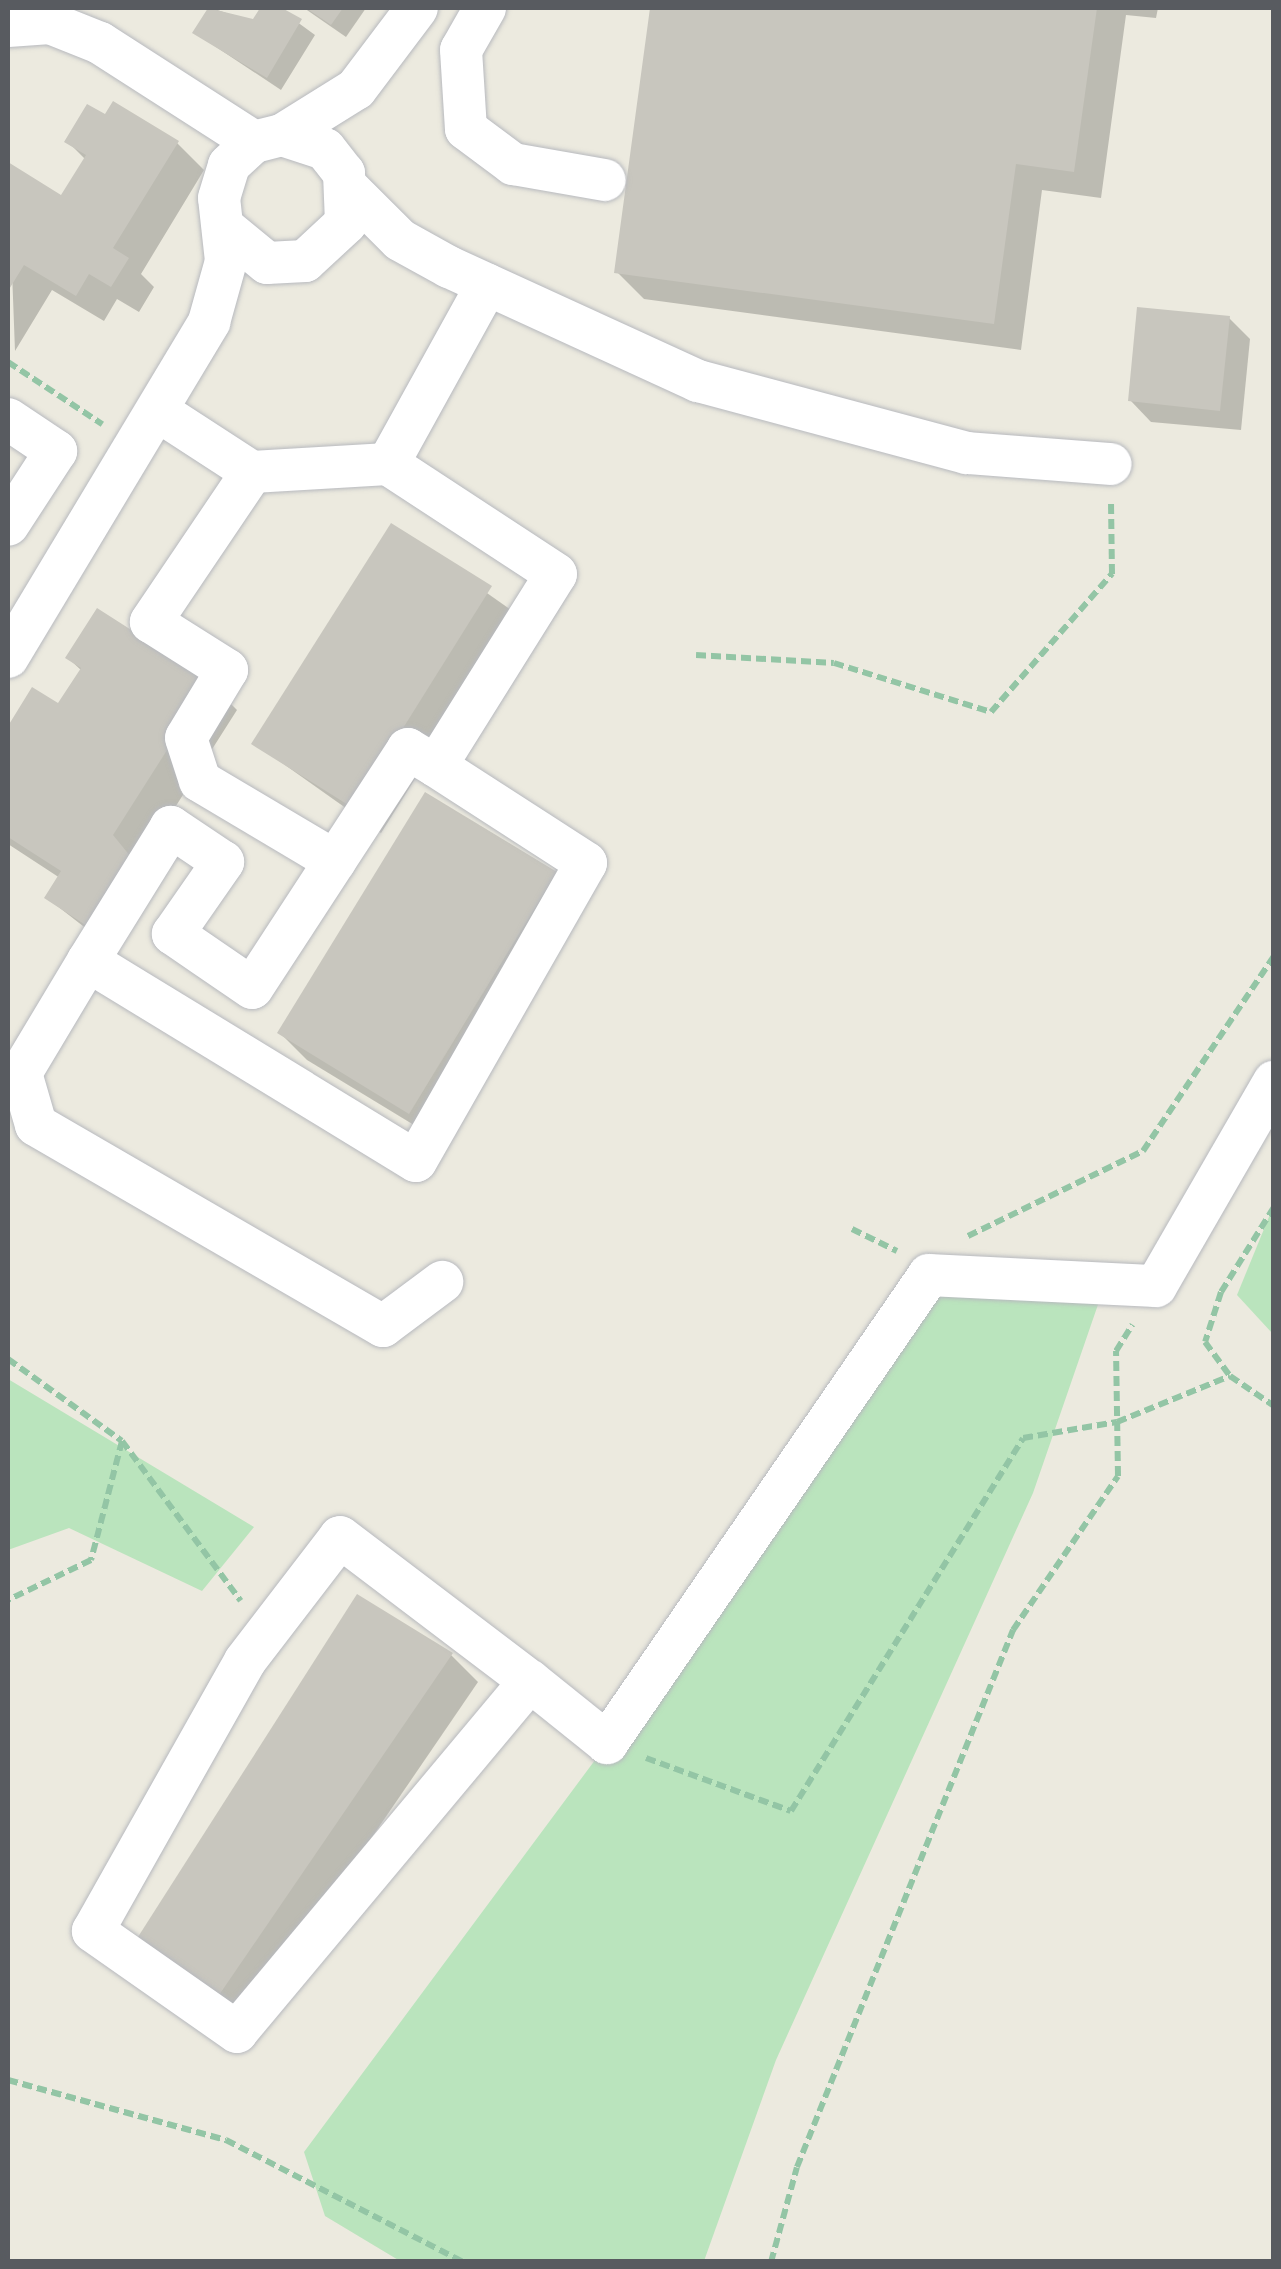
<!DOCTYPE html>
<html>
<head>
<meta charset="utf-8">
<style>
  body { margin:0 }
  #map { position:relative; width:1281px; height:2269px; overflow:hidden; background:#eceadf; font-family:Commissioner,sans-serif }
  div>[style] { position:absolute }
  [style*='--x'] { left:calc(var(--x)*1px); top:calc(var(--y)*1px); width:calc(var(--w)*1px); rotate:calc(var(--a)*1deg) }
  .green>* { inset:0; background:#bae4bd }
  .shadow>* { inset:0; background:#0003 }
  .building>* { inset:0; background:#c8c6be }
  .path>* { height:6px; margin-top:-3px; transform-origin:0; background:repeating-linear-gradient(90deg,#93c5a5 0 10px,transparent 0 15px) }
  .roads { filter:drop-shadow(0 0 2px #b7b9be) drop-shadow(0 0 2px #b7b9be) }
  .minor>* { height:42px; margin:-21px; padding:0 21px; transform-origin:21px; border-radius:21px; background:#fff }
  span { translate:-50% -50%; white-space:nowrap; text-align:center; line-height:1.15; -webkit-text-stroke:10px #fff; paint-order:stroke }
  .frame { position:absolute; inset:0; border:10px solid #585b60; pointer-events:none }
</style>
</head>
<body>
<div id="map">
  <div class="green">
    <div style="clip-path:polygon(1273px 1207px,1273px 1334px,1237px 1295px)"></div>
    <div style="clip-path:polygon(944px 1290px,1102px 1293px,1033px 1493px,776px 2060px,704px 2261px,400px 2261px,325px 2216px,304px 2152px)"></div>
    <div style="clip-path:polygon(8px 1379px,254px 1527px,202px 1591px,69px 1528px,8px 1550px)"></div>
  </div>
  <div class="shadow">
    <div style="clip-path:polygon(211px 8px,254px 22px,263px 8px,278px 8px,315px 35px,281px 90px,195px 33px)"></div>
    <div style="clip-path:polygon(304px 8px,366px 8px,346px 37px)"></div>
    <div style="clip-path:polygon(652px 8px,1158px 8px,1156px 18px,1126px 15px,1101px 198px,1042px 190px,1021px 350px,644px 299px,617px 272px)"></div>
    <div style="clip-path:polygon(106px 117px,177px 143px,204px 170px,141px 274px,154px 287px,139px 312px,117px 299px,104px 321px,52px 290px,15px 351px,8px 165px,61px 198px,86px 160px,67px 141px)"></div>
    <div style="clip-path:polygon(1229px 318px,1250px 339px,1241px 430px,1151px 422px,1130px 400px)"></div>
    <div style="clip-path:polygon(392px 526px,518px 615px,381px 833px,254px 743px)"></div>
    <div style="clip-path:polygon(68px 658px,210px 683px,237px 710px,139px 864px,115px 951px,47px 898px,60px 878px,8px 844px,8px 730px,33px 690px,59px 707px,82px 671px)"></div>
    <div style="clip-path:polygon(555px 874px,437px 1139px,307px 1060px,280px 1033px)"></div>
    <div style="clip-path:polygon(451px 1655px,478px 1682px,245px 2023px,159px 1978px)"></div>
  </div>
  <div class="building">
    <div style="clip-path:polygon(208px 8px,253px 19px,260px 8px,282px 8px,302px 19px,267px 78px,192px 33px)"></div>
    <div style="clip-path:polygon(306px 8px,343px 8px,331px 25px)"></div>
    <div style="clip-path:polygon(650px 8px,1097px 8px,1074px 172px,1016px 164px,994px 324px,614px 273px)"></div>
    <div style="clip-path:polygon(113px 101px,179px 141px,113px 248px,129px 258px,111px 287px,89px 274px,76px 296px,24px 265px,8px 291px,8px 162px,61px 195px,86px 155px,64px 142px,87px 104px,105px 114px)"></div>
    <div style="clip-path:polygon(1137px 307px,1230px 316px,1220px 411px,1128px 401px)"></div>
    <div style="clip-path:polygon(391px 523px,492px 586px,353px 808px,251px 744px)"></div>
    <div style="clip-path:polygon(97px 608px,211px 681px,113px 835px,131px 857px,87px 926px,44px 898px,61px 871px,8px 837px,8px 726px,32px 687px,58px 703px,81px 668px,65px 658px)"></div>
    <div style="clip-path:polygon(425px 792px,557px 872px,409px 1114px,277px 1033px)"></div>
    <div style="clip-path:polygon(357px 1594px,453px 1653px,217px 1998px,129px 1951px)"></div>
  </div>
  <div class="path">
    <div style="--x:8;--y:362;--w:113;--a:33.4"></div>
    <div style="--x:696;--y:655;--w:138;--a:3.3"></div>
    <div style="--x:834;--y:663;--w:164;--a:17.3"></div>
    <div style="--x:991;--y:712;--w:184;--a:-48.8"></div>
    <div style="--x:1112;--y:574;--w:73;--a:-90.8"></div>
    <div style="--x:1274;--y:1207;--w:100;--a:121.9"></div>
    <div style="--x:1221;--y:1292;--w:52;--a:107.7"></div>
    <div style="--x:1205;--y:1342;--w:42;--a:53.7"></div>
    <div style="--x:1230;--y:1376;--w:53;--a:34.3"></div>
    <div style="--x:852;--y:1229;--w:50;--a:26.1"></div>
    <div style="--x:968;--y:1236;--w:195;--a:-25.9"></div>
    <div style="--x:1143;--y:1151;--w:235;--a:-56.1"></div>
    <div style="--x:8;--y:1359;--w:140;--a:35.7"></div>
    <div style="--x:122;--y:1441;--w:123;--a:104.6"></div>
    <div style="--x:91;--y:1560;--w:92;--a:154.3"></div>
    <div style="--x:122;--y:1441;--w:199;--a:53.4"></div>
    <div style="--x:646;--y:1758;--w:154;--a:20.1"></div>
    <div style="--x:791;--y:1811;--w:439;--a:-58.1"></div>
    <div style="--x:1023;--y:1438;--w:95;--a:-9.7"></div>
    <div style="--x:1117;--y:1422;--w:122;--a:-22.2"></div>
    <div style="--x:8;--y:2080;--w:226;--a:15.4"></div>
    <div style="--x:226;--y:2140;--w:267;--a:27.2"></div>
    <div style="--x:771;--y:2262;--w:98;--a:-74.7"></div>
    <div style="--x:797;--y:2167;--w:579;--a:-68.09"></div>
    <div style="--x:1013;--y:1630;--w:186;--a:-55.7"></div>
    <div style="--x:1118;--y:1476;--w:125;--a:-90.9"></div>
    <div style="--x:1116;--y:1351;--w:31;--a:-58"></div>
  </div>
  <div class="roads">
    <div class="minor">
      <div style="--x:485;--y:8;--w:48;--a:119.7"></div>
      <div style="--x:461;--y:50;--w:79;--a:86.4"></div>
      <div style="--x:466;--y:129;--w:59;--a:36.7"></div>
      <div style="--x:513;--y:164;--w:93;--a:9.9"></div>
      <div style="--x:8;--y:26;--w:42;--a:-4.1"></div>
      <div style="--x:50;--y:23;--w:54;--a:21.8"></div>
      <div style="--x:100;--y:43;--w:183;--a:32.7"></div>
      <div style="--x:282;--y:135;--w:87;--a:-31.9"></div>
      <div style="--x:356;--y:89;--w:101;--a:-53"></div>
      <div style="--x:349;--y:189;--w:72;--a:45"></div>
      <div style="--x:400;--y:240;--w:56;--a:28.9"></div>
      <div style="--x:449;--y:267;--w:274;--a:24.6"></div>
      <div style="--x:698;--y:381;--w:278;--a:15"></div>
      <div style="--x:967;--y:453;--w:144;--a:4.4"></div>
      <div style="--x:158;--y:411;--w:112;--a:33"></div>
      <div style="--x:252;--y:472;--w:181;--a:124"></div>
      <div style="--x:151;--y:622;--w:90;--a:32.3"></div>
      <div style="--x:227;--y:670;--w:79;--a:121.1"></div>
      <div style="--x:186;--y:738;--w:45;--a:72"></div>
      <div style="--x:200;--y:781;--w:157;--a:30.7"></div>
      <div style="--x:8;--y:419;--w:58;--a:33.7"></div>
      <div style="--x:56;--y:451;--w:88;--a:123"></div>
      <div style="--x:252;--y:472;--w:136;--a:-3.4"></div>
      <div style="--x:8;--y:657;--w:391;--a:-59"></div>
      <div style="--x:209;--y:322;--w:63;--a:-74.4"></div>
      <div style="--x:226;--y:261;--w:63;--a:-96.3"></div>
      <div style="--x:219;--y:198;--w:34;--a:-73"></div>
      <div style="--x:229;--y:165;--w:34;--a:-43"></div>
      <div style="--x:254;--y:142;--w:29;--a:-14"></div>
      <div style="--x:282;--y:135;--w:45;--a:18"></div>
      <div style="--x:325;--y:149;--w:31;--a:52"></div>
      <div style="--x:344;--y:173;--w:50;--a:87.7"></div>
      <div style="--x:346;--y:223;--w:56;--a:137.2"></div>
      <div style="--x:305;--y:261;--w:38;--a:177"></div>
      <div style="--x:267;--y:263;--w:52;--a:-140.5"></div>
      <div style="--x:436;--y:766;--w:33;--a:-149"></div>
      <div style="--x:408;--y:749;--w:285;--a:123.1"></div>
      <div style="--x:252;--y:988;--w:96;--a:-145.6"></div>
      <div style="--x:173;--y:934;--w:88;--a:-55.2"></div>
      <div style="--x:223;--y:862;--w:63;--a:-146.1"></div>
      <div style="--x:171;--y:827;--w:158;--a:121.8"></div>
      <div style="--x:88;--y:961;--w:384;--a:31.4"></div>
      <div style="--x:416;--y:1161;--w:343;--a:-60.3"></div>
      <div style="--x:586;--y:863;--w:179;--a:-147.1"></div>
      <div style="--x:436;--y:766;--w:226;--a:-58"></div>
      <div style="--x:556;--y:574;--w:201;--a:-146.8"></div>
      <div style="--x:388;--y:464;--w:205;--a:-61.1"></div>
      <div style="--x:88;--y:961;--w:131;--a:120.9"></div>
      <div style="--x:21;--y:1073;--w:54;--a:73.9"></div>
      <div style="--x:36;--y:1125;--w:401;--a:30.1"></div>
      <div style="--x:383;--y:1326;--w:74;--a:-36.7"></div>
      <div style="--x:530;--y:1681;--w:457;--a:129.9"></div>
      <div style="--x:237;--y:2032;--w:176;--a:-145"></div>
      <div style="--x:93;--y:1931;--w:310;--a:-60.6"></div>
      <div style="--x:245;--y:1661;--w:156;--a:-52.5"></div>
      <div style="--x:340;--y:1537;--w:238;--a:37.2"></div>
      <div style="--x:530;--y:1681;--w:99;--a:38.8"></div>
      <div style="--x:607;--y:1743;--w:568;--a:-55.47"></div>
      <div style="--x:929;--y:1275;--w:227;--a:2.8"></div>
      <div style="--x:1156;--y:1286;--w:236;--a:-60"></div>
    </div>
  </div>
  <div class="frame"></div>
</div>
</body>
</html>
